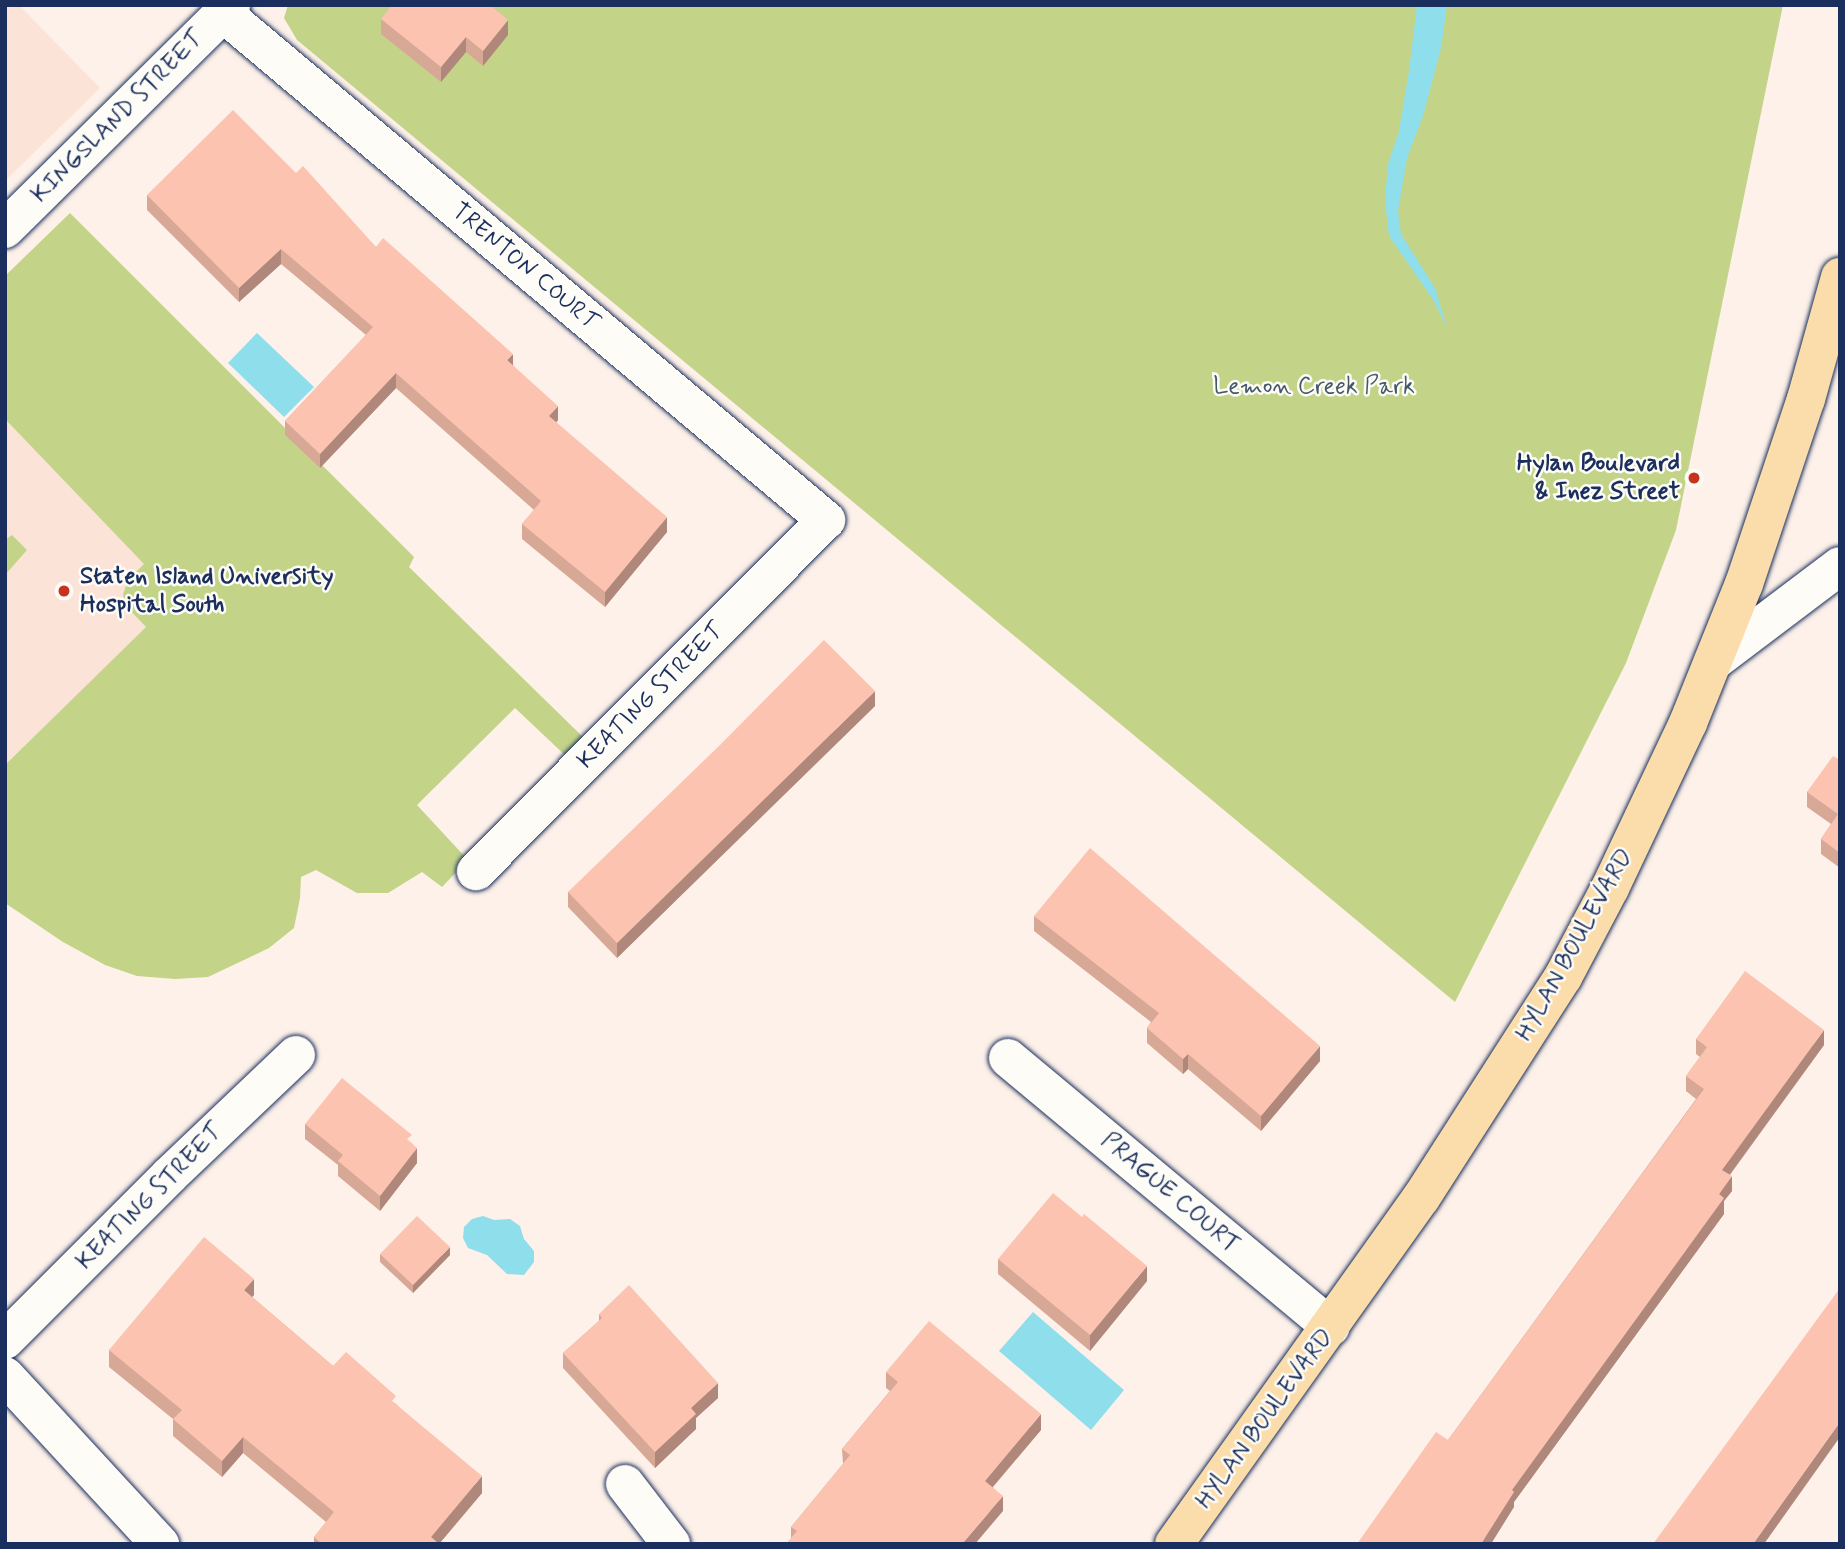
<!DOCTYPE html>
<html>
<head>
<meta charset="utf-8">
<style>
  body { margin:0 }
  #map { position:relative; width:1845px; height:1549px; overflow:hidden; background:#fdf1e9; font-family:Mynerve,sans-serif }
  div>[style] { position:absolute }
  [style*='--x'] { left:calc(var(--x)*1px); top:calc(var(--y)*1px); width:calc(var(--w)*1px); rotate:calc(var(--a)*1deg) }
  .built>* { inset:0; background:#fce3d8 }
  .green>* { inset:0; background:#c3d489 }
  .water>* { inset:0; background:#8edeec }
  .roads { filter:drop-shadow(0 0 2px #1b2f5e) drop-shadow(0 0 2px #1b2f5e) }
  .minor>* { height:38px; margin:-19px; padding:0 19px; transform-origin:19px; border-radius:19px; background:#fdfcf7 }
  .major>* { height:38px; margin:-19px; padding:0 19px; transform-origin:19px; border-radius:19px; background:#fbddab }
  .wall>* { inset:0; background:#d8a897 }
  .shaded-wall>* { inset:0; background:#b0887b }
  .building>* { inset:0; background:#fbc3b0 }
  .dots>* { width:19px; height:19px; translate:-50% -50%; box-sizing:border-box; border:4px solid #fdfcf7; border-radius:50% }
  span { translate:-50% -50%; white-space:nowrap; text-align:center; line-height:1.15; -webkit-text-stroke:5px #fdfcf7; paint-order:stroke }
  .street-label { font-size:24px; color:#1b2f5e }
  .park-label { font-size:24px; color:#455869 }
  .poi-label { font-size:24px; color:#1b2f5e; font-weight:700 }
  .right { translate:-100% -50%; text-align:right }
  .left { translate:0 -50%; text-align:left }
  .frame { position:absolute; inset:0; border:7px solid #1b2f5e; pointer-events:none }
</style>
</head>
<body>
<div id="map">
  <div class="built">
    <div style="clip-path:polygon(5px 5px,19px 5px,100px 88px,5px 181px)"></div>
    <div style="clip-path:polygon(5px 419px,145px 564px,128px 580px,123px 594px,125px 605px,146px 627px,5px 765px)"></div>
  </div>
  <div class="green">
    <div style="clip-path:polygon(288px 5px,1783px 5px,1676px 530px,1626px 663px,1455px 1002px,297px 40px,284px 18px)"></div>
    <div style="clip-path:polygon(70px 213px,414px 557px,409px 567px,587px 741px,568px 758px,515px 708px,417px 805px,468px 860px,442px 887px,422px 872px,388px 893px,357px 893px,316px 870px,301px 877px,300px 898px,294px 928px,269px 948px,208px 977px,175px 979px,137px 976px,105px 965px,63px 942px,5px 903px,5px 765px,146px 627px,125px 605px,123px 594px,128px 580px,144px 564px,5px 419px,5px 276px)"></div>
    <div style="clip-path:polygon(12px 535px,27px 550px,5px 575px,5px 540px)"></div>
  </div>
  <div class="water">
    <div style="clip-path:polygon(1417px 5px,1447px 5px,1441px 48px,1423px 116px,1407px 158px,1398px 211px,1401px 234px,1435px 288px,1447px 328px,1434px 301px,1389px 236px,1385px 200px,1388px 164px,1399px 131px,1409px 71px)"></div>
    <div style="clip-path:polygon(257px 333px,314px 387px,284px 417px,228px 363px)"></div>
    <div style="clip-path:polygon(483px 1216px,494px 1220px,510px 1219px,520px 1226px,524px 1239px,534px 1251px,534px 1262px,524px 1275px,507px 1274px,487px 1255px,468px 1248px,463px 1238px,464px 1227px,472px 1219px)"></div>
    <div style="clip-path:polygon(1033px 1312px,1124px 1390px,1091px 1430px,999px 1351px)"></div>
  </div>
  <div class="roads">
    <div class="minor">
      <div style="--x:223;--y:13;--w:788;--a:40.06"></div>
      <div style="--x:826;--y:520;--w:496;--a:134.9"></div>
      <div style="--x:5;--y:229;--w:318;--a:-44.7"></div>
      <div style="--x:1713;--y:662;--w:159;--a:-37.1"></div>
      <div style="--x:1008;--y:1058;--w:420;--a:39.8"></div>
      <div style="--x:5;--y:1340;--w:233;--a:-45"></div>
      <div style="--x:170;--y:1175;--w:174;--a:-43.6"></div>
      <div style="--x:5;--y:1376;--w:229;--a:47.3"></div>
      <div style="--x:625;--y:1484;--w:76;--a:52.5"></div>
    </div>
    <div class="major">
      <div style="--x:1174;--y:1544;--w:425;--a:-54.5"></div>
      <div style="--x:1421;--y:1198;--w:263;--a:-57.3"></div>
      <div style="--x:1563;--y:977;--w:101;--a:-62.2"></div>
      <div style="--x:1610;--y:888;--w:183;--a:-64.7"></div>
      <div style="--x:1688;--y:723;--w:150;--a:-68.1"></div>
      <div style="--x:1744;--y:584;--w:195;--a:-71.5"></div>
      <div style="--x:1806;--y:399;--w:127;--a:-74.4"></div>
    </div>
  </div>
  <div class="wall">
    <div style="clip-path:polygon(381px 19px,508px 35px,483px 66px,466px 52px,441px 82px,381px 34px)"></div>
    <div style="clip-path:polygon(296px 173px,376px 247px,513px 365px,558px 420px,556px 423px,667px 532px,605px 607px,522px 539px,522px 524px,534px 510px,396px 388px,320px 468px,285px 435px,285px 421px,366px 335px,281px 264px,239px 302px,147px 210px,147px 195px)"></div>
    <div style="clip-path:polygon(875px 706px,617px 958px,568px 907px,568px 892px)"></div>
    <div style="clip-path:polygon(1840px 760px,1840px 868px,1821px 854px,1821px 839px,1831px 824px,1807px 807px,1807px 792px)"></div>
    <div style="clip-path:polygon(1034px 916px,1320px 1061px,1261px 1131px,1188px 1069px,1183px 1074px,1147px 1043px,1147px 1028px,1151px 1022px,1034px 931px)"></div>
    <div style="clip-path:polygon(1696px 1039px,1824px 1045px,1730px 1175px,1732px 1191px,1724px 1201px,1724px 1214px,1514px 1502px,1514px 1507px,1448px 1440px,1696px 1099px,1686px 1091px,1686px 1076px,1700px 1057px,1696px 1054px)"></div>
    <div style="clip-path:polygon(305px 1124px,412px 1143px,417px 1163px,380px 1211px,338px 1176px,338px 1165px,305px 1139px)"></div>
    <div style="clip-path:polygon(380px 1254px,450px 1255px,413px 1293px,380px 1262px)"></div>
    <div style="clip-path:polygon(998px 1259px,1147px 1281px,1090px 1351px,998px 1274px)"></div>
    <div style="clip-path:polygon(254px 1295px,252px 1297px,333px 1366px,396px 1404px,482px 1493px,439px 1544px,314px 1544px,314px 1537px,326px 1522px,243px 1453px,222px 1477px,173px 1436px,173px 1419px,109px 1367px,109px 1350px)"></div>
    <div style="clip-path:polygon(599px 1314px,718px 1398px,696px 1418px,696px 1429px,655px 1468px,563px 1368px,563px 1353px,599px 1321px)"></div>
    <div style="clip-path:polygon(886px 1372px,1041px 1430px,993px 1487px,1003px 1511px,791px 1538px,791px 1527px,843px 1464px,842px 1449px,890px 1391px,886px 1388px)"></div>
  </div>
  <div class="shaded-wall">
    <div style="clip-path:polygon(508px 20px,508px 35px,483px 66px,483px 51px)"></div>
    <div style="clip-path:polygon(466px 37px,466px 52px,441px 82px,441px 67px)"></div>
    <div style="clip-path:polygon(281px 249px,281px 264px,239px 302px,239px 288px)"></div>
    <div style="clip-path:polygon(513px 354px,513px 368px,507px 360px)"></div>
    <div style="clip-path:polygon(396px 373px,396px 388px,320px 468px,320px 454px)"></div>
    <div style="clip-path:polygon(558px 406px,558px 420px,549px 431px,549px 416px)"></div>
    <div style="clip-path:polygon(667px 517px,667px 532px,605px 607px,605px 592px)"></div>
    <div style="clip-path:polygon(875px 691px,875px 706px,617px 958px,617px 943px)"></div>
    <div style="clip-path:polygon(1824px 1030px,1824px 1045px,1722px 1185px,1722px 1170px)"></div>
    <div style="clip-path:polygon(1320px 1046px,1320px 1061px,1261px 1131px,1261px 1116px)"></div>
    <div style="clip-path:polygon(1188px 1054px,1188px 1069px,1183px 1074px,1183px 1059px)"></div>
    <div style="clip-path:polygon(417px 1148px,417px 1163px,380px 1211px,380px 1196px)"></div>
    <div style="clip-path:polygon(1732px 1176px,1732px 1191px,1724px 1201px,1724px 1214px,1514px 1502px,1514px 1507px,1491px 1544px,1481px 1544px,1512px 1490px)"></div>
    <div style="clip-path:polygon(450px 1247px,450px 1255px,413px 1293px,413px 1285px)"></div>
    <div style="clip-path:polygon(1147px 1266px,1147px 1281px,1090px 1351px,1090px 1335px)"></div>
    <div style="clip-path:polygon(254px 1279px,254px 1295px,244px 1307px,244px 1290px)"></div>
    <div style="clip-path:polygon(718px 1383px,718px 1398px,696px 1418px,696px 1429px,655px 1468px,655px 1452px,691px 1408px)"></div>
    <div style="clip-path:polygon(1041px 1414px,1041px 1430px,985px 1496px,985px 1481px)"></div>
    <div style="clip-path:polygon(1840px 1422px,1840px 1437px,1764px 1544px,1753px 1544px)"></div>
    <div style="clip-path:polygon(243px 1437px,243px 1453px,222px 1477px,222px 1461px)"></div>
    <div style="clip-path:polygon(482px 1476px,482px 1493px,439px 1544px,431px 1537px)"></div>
    <div style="clip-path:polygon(1003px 1496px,1003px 1511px,975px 1544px,962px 1544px)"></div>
  </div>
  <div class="building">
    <div style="clip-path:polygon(392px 5px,490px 5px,508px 20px,483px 51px,466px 37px,441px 67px,381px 19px)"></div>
    <div style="clip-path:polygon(233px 110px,296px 173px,303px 166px,376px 247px,383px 238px,513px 354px,507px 360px,558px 406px,549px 416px,667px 517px,605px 592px,522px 524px,541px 501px,396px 373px,320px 454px,285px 421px,373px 327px,281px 249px,239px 288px,147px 195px)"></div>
    <div style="clip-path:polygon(824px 640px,875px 691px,617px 943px,568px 892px,720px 745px)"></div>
    <div style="clip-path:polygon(1833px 756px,1840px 760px,1840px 853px,1821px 839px,1838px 814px,1807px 792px)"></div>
    <div style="clip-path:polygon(1090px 848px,1320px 1046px,1261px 1116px,1188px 1054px,1183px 1059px,1147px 1028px,1159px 1013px,1034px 916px)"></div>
    <div style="clip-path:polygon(1745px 971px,1824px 1030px,1722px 1170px,1732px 1176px,1719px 1194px,1724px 1198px,1512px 1490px,1514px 1492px,1481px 1544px,1357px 1544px,1436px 1432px,1448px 1440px,1704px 1089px,1686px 1076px,1707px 1047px,1696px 1039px)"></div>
    <div style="clip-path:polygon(342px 1078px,412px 1135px,407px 1139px,417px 1148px,380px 1196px,338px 1161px,343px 1155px,305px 1124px)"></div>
    <div style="clip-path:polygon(1053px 1193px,1082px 1217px,1084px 1214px,1147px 1266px,1090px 1335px,998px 1259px)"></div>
    <div style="clip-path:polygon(417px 1216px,450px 1247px,413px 1285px,380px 1254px)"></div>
    <div style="clip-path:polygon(204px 1237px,254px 1279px,244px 1290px,333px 1366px,346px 1352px,396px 1396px,392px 1401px,482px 1476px,431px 1537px,439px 1544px,322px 1544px,314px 1537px,334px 1512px,243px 1437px,222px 1461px,173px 1419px,182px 1410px,109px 1350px)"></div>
    <div style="clip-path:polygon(629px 1285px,718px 1383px,691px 1408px,696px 1414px,655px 1452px,563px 1353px,602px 1318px,599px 1314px)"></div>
    <div style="clip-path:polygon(1840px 1288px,1840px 1422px,1753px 1544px,1653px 1544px)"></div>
    <div style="clip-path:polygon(929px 1321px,1041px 1414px,985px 1481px,1003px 1496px,962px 1544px,786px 1544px,797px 1531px,791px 1527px,850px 1455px,842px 1449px,898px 1382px,886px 1372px)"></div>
  </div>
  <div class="dots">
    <div style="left:1694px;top:478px;background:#c8321e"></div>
    <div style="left:64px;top:591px;background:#c8321e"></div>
  </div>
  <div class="street-label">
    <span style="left:118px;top:117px;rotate:-45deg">KINGSLAND STREET</span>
    <span style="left:525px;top:267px;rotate:40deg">TRENTON COURT</span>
    <span style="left:651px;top:696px;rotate:-45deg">KEATING STREET</span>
    <span style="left:1575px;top:945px;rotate:-61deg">HYLAN BOULEVARD</span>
    <span style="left:1170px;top:1193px;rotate:40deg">PRAGUE COURT</span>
    <span style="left:150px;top:1197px;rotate:-45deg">KEATING STREET</span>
    <span style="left:1265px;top:1419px;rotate:-54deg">HYLAN BOULEVARD</span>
  </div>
  <div class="park-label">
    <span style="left:1314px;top:387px">Lemon Creek Park</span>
  </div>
  <div class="poi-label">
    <span class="right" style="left:1680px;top:478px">Hylan Boulevard<br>&amp; Inez Street</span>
    <span class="left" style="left:80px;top:591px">Staten Island University<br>Hospital South</span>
  </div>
  <div class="frame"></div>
</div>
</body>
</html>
